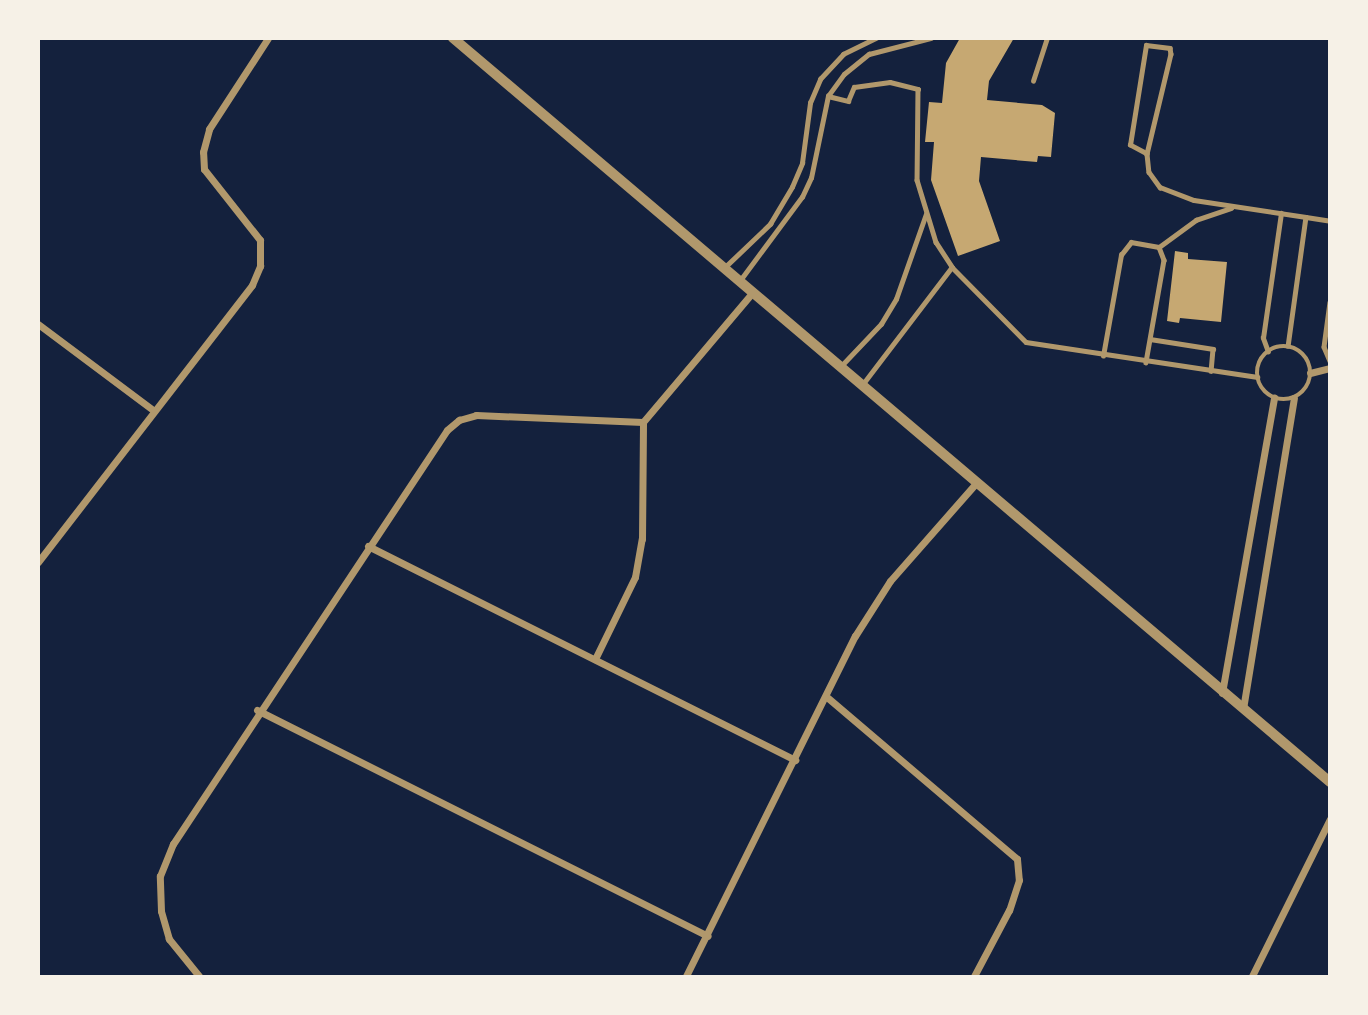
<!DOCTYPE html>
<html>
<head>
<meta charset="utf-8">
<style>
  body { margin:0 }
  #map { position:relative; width:1368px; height:1015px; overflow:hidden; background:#14213d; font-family:"DM Sans",sans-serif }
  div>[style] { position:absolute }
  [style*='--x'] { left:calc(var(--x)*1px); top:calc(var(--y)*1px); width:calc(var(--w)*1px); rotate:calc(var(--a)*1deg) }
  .building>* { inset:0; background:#c6a872 }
  .service>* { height:4.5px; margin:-2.25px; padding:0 2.25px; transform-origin:2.25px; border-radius:2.25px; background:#b1986c }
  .service>.ring { margin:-2.25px; padding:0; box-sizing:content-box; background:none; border:4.5px solid #b1986c; border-radius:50% }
  .minor>* { height:7px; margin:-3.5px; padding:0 3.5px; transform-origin:3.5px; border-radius:3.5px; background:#b1986c }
  .tertiary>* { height:10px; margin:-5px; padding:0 5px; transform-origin:5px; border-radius:5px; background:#b1986c }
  span { translate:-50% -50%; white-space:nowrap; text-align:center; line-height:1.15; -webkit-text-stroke:6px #f6f1e7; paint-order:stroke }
  .frame { position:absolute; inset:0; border:40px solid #f6f1e7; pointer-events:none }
</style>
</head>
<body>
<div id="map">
  <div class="building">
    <div style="clip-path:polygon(960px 38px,1014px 38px,989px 81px,987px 100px,1042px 105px,1055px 113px,1051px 157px,1038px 156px,1037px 162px,981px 157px,979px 181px,1000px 241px,958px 256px,931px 180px,934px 142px,925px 142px,929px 102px,942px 103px,946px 63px)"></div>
    <div style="clip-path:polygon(1175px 251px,1188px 253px,1188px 259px,1227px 262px,1221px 322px,1180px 318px,1179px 323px,1167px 321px)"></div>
  </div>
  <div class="service">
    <div style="--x:1033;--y:81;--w:45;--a:-72"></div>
    <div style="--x:828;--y:96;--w:21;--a:14"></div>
    <div style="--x:848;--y:101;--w:15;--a:-67"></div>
    <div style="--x:854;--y:87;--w:36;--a:-8"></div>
    <div style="--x:890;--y:82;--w:29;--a:14"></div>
    <div style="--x:918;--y:89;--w:91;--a:90.6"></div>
    <div style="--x:917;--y:180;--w:65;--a:73"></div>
    <div style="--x:936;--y:242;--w:30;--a:57"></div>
    <div style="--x:952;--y:267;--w:105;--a:45.4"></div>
    <div style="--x:1026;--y:342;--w:234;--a:8.6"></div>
    <div style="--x:1147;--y:154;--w:19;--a:-152"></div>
    <div style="--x:1130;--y:145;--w:101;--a:-80.9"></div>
    <div style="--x:1146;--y:45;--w:24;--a:7"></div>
    <div style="--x:1170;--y:48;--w:6;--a:81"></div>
    <div style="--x:1171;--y:54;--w:103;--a:103.5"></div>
    <div style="--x:1147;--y:154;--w:18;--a:84"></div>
    <div style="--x:1149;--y:172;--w:19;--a:54"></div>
    <div style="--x:1160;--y:187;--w:36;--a:21"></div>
    <div style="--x:1194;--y:200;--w:113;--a:8.6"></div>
    <div style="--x:1306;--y:217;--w:130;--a:97.9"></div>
    <div style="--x:1306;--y:217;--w:24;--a:9"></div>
    <div style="--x:1159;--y:247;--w:46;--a:-36.1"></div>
    <div style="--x:1196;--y:220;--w:37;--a:-19"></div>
    <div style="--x:724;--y:268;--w:64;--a:-43.7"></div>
    <div style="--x:770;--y:224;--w:43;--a:-59.3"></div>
    <div style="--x:792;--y:187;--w:26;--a:-67"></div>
    <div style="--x:802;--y:163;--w:61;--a:-82.4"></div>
    <div style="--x:810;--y:103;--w:26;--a:-67"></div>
    <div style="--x:820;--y:79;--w:34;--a:-47"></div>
    <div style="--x:843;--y:54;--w:37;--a:-26"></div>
    <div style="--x:741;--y:279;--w:102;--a:-53.4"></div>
    <div style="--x:802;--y:197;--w:21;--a:-65"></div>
    <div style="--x:811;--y:178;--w:84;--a:-78.3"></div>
    <div style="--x:828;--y:96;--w:27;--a:-54"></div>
    <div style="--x:844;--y:74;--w:32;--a:-39"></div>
    <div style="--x:869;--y:54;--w:64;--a:-14.5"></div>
    <div style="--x:1330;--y:302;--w:45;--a:97.6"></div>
    <div style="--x:1324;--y:347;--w:15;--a:67"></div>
    <div style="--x:1150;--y:339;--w:64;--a:9"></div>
    <div style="--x:1213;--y:349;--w:22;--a:95"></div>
    <div class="ring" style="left:1257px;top:346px;width:49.5px;height:49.5px"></div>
    <div style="--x:1268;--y:352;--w:15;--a:-110"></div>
    <div style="--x:1263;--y:338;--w:126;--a:-81.8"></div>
    <div style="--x:1103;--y:356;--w:103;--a:-79.9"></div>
    <div style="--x:1121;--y:255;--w:16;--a:-52"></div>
    <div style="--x:1131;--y:242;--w:28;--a:10"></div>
    <div style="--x:1159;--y:247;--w:14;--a:69"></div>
    <div style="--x:1164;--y:260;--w:104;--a:100"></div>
    <div style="--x:841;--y:366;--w:58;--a:-46.4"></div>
    <div style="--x:881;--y:324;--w:29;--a:-59"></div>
    <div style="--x:896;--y:299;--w:90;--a:-70.6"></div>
    <div style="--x:862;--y:385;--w:148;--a:-52.7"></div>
  </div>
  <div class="minor">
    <div style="--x:38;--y:324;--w:144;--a:36.8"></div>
    <div style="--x:1310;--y:373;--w:21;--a:-14"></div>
    <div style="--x:368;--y:546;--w:478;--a:26.6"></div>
    <div style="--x:38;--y:562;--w:350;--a:-52.3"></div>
    <div style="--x:252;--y:285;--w:21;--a:-67"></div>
    <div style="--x:260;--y:266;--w:26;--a:-90"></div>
    <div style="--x:260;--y:240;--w:90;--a:-128.3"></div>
    <div style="--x:204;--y:169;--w:17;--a:-93"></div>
    <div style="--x:203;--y:152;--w:24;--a:-75"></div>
    <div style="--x:209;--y:129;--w:108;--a:-57"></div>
    <div style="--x:595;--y:659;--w:91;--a:-64"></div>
    <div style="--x:635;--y:577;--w:39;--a:-80"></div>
    <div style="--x:642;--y:539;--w:117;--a:-89.5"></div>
    <div style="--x:1222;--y:693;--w:300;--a:-80"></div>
    <div style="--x:828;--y:698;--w:248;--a:40.4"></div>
    <div style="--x:1017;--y:859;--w:21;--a:85"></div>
    <div style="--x:1019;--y:880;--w:32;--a:108"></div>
    <div style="--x:1009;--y:910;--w:75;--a:117.9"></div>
    <div style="--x:1243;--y:709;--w:315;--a:-80.7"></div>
    <div style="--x:257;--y:710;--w:504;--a:26.62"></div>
    <div style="--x:199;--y:976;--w:48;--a:-129"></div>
    <div style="--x:169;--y:939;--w:29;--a:-106"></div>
    <div style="--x:161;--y:911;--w:35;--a:-92"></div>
    <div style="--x:160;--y:876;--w:35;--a:-68"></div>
    <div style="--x:173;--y:844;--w:496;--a:-56.5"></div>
    <div style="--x:447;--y:430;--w:16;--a:-40"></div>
    <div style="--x:459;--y:420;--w:18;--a:-16"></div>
    <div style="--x:476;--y:415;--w:167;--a:2.4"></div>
    <div style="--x:643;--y:422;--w:167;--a:-49.8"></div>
    <div style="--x:686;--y:976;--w:380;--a:-63.6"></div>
    <div style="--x:855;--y:636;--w:65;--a:-57.5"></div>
    <div style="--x:890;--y:581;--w:132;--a:-48.7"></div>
    <div style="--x:1252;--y:976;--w:175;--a:-63.6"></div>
  </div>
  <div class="tertiary">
    <div style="--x:453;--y:38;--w:1150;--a:40.31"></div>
  </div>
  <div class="frame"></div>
</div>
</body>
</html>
